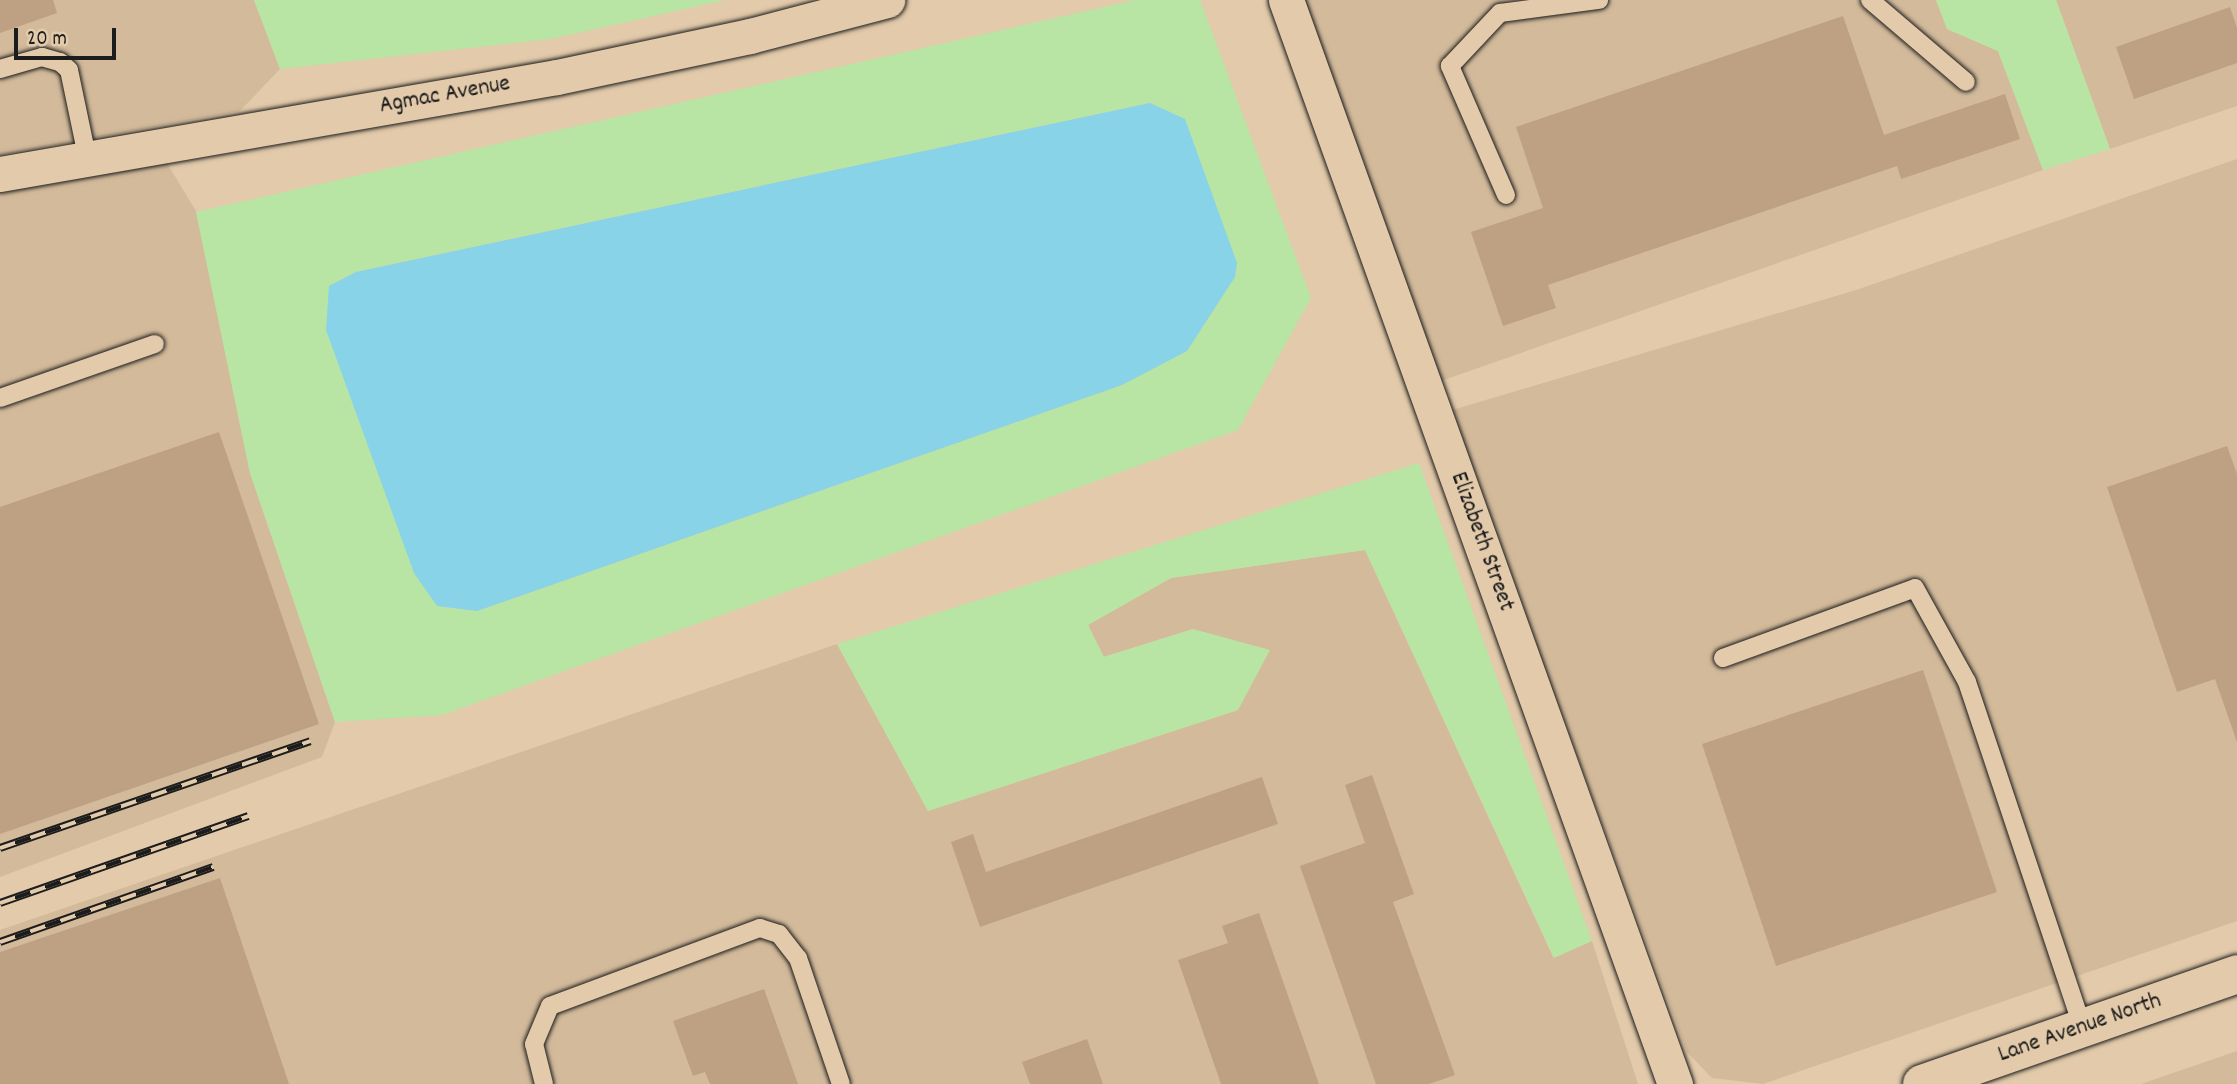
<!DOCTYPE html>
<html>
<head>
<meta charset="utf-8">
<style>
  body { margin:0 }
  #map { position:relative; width:2237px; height:1084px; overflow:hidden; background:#e2caaa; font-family:Dekko,sans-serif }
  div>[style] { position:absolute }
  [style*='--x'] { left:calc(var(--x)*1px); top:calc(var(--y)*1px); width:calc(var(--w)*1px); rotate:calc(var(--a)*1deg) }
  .built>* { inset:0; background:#d3ba9b }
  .green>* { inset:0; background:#b8e5a3 }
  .water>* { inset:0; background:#88d3e8 }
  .building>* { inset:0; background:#bea082 }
  .roads { filter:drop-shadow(0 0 2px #1c1c1c) drop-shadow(0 0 2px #1c1c1c) }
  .service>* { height:18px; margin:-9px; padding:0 9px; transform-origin:9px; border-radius:9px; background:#e2caaa }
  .minor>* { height:35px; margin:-17.5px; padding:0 17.5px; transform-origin:17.5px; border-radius:17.5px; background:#e2caaa }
  .secondary>* { height:38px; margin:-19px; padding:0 19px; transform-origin:19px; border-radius:19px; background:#e2caaa }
  .rail>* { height:8px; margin-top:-4px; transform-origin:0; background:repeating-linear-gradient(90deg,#e2caaa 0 16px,#1c1c1c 0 32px); box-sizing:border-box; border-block:2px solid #1c1c1c }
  span { translate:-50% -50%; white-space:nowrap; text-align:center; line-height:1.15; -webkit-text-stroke:7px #e2caaa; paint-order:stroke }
  .street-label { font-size:24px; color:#1c1c1c }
  .scale { position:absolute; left:14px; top:28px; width:102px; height:32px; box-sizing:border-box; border:4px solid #1c1c1c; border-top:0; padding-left:9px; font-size:21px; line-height:24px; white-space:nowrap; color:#1c1c1c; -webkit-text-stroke:5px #e2caaa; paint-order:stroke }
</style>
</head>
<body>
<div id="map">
  <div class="built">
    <div style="clip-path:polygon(0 0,254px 0,280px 69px,240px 111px,0 155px)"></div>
    <div style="clip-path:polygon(1301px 0,1936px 0,1947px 29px,1998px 51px,2043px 170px,1438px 382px)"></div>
    <div style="clip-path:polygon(2056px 0,2237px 0,2237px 106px,2110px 149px)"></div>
    <div style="clip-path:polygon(2237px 159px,2237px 921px,1763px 1084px,1712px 1078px,1687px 1052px,1449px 411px,1856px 290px)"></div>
    <div style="clip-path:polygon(165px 160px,196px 211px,250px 473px,335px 722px,322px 757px,0 877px,0 192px)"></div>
    <div style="clip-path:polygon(1365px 550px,1553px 957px,1592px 941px,1638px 1084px,0 1084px,0 930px,837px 644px,928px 811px,1238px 710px,1193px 629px,1103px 657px,1088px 625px,1171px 578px)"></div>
    <div style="clip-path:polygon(2237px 1051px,2237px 1084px,2141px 1084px)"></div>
  </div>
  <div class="green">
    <div style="clip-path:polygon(254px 0,725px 0,551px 39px,280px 69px)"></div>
    <div style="clip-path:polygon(evenodd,1135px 0,1200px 0,1311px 298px,1238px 430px,442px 715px,335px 722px,250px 473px,196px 212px,1135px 0,1150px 103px,1185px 120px,1236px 263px,1235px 277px,1187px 351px,1122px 385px,477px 611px,437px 606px,329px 286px,356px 272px,1150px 103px)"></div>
    <div style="clip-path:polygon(1936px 0,2056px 0,2110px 149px,2043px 170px,1998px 51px,1947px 29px)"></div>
    <div style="clip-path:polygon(1419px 463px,1592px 941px,1554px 958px,1365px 550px,1171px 578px,1088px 625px,1104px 657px,1193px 629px,1270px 650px,1238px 710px,928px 811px,837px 644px)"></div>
  </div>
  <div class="water">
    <div style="clip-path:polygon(1150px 103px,1185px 119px,1237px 263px,1235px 277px,1187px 351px,1122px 385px,477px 611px,437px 606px,414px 573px,326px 330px,329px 286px,356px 272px)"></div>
  </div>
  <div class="building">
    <div style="clip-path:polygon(0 0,53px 0,57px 13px,0 33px)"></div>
    <div style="clip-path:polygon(2230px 7px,2237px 28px,2237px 63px,2134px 99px,2116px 47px)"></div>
    <div style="clip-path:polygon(1843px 16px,1884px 135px,2005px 94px,2020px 139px,1901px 179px,1897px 166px,1548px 285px,1556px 308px,1503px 326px,1471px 232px,1543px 208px,1516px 127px)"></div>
    <div style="clip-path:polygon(219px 432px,319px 724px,0 834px,0 507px)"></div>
    <div style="clip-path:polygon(2227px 446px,2237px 474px,2237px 742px,2215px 679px,2177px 692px,2107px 487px)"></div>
    <div style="clip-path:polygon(1923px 670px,1997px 892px,1776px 966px,1702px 744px)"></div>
    <div style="clip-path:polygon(1372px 775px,1414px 894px,1393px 902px,1455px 1075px,1429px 1084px,1376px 1084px,1300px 866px,1365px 843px,1345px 785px)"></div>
    <div style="clip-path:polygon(1262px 777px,1278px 824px,980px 927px,951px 842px,973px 834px,986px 872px)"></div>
    <div style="clip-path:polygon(220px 878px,289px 1084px,0 1084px,0 952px)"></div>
    <div style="clip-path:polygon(1259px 913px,1319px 1084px,1221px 1084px,1178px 960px,1228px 943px,1222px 926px)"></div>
    <div style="clip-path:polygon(764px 989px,798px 1084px,710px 1084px,705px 1072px,693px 1076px,673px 1021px)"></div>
    <div style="clip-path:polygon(1087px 1039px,1103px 1084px,1030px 1084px,1022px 1062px)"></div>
  </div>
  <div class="roads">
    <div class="service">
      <div style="--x:1870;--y:0;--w:126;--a:40.5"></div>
      <div style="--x:0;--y:69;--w:44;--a:-15.9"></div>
      <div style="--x:42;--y:57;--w:19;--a:16"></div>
      <div style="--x:60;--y:62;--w:12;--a:42"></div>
      <div style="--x:69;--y:70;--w:88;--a:78.2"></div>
      <div style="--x:1506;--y:195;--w:141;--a:-113.5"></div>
      <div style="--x:1450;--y:66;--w:73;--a:-46.7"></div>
      <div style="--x:1500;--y:13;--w:100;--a:-7.5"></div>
      <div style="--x:0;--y:398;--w:164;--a:-19.2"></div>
      <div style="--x:1723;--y:658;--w:204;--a:-20"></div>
      <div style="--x:1915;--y:588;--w:107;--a:61"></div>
      <div style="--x:1967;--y:682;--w:365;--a:71.5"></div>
      <div style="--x:544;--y:1084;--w:41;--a:-104"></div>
      <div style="--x:534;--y:1044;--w:41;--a:-67.2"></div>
      <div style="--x:550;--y:1006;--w:224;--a:-20.4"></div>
      <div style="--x:760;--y:928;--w:20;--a:18"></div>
      <div style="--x:779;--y:934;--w:31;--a:52"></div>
      <div style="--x:798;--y:958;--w:133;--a:71.2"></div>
    </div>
    <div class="minor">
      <div style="--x:1286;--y:0;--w:1152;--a:70.26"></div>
      <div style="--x:0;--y:174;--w:565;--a:-9.88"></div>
      <div style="--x:557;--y:77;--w:197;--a:-12"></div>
      <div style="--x:750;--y:36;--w:142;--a:-14.7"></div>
    </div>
    <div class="secondary">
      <div style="--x:1922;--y:1084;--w:334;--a:-19.2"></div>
    </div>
  </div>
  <div class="rail">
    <div style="--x:0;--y:848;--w:328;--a:-19"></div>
    <div style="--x:0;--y:903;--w:263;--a:-19.3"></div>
    <div style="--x:0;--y:942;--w:226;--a:-19.4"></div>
  </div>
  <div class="street-label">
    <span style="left:445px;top:96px;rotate:-10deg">Agmac Avenue</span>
    <span style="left:1481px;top:542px;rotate:70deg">Elizabeth Street</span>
    <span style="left:2080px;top:1029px;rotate:-19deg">Lane Avenue North</span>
  </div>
  <div class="scale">20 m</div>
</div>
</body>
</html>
